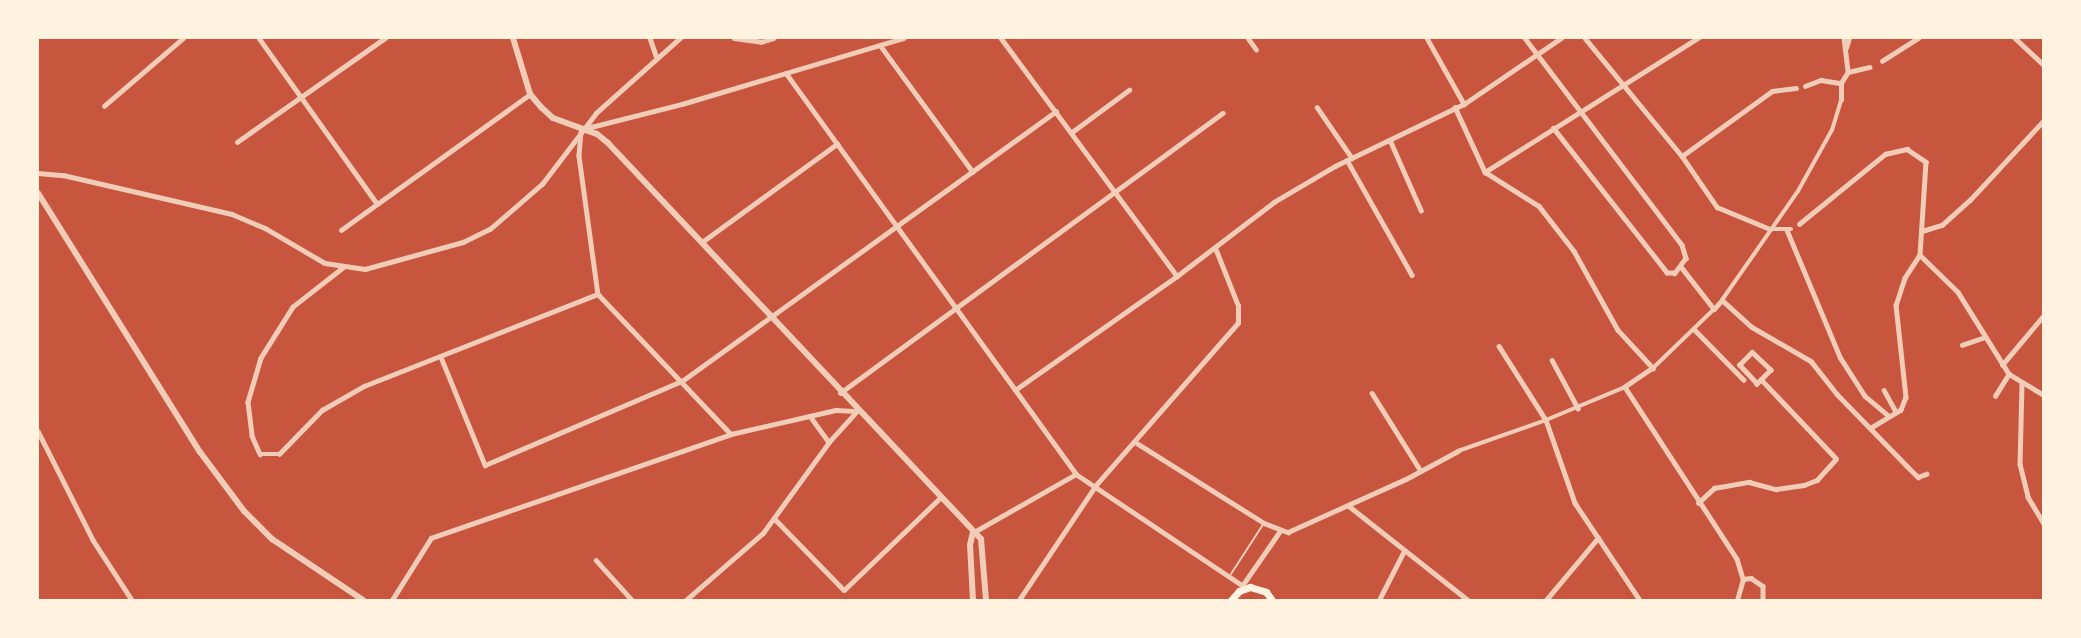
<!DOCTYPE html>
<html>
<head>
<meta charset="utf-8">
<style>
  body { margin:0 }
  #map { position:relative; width:2081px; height:638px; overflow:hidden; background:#c8553d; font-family:Spectral,serif }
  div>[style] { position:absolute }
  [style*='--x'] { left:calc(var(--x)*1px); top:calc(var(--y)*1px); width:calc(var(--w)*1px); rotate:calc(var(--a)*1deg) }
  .service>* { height:2px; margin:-1px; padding:0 1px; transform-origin:1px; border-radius:1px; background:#f1ccb7 }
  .pedestrian>* { height:4px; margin:-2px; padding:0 2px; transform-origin:2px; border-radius:2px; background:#f1ccb7 }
  .minor>* { height:4.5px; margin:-2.25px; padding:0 2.25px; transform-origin:2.25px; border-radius:2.25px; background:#f1ccb7 }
  .tertiary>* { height:6px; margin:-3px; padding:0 3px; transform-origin:3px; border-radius:3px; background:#f1ccb7 }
  .secondary>* { height:7px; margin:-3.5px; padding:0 3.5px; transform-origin:3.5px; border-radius:3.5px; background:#fff3e0 }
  span { translate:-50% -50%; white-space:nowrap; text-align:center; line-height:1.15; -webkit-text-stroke:4.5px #fff3e0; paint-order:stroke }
  .frame { position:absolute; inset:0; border:39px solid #fff3e0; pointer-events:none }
</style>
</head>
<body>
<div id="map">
  <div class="service">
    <div style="--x:1231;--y:574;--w:61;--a:-57.1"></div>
  </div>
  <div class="pedestrian">
    <div style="--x:1722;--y:300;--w:133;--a:-55.1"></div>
    <div style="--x:1798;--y:191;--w:70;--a:-60.9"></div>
    <div style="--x:1832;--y:130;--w:31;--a:-73"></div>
    <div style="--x:1653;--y:368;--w:85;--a:-44"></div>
    <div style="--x:1458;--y:451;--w:93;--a:-19.4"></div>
    <div style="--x:1546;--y:420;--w:86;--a:-22.7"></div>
  </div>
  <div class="minor">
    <div style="--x:259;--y:38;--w:201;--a:54.5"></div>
    <div style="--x:650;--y:38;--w:21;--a:71"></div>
    <div style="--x:734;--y:38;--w:27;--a:8"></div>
    <div style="--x:761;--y:42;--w:13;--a:-18"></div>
    <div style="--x:1001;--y:38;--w:296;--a:53.5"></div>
    <div style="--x:1248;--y:38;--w:14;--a:54"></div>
    <div style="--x:1427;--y:38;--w:76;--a:60.7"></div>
    <div style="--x:1525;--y:38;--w:260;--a:52.8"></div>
    <div style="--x:1682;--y:245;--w:14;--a:73"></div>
    <div style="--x:1686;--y:258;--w:19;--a:126"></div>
    <div style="--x:1675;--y:273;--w:8;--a:180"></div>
    <div style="--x:1667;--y:273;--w:184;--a:-128.2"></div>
    <div style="--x:1585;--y:38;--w:153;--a:50.6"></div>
    <div style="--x:1682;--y:156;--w:62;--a:55.5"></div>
    <div style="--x:1717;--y:207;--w:57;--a:22.5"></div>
    <div style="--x:1770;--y:229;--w:21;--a:0"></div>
    <div style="--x:1844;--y:38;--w:34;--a:83"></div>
    <div style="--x:2015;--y:38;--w:40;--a:43"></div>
    <div style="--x:880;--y:45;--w:157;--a:53.8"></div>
    <div style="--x:1846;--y:48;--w:10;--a:-73"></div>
    <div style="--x:1882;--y:61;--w:43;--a:-32.6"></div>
    <div style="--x:786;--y:73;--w:495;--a:54.1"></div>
    <div style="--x:1076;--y:474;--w:205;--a:33.8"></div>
    <div style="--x:1805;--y:86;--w:17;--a:-21"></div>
    <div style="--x:1821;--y:80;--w:20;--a:9"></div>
    <div style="--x:1841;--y:100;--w:17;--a:-90"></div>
    <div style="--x:1841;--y:83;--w:13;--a:-58"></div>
    <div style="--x:1848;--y:72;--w:22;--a:-13"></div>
    <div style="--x:104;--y:106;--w:104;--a:-40.7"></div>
    <div style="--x:1317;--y:107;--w:62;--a:55.5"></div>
    <div style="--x:1455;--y:107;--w:72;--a:65.2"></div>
    <div style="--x:1485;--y:172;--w:64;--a:32.2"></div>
    <div style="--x:1539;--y:206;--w:57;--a:52.1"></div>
    <div style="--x:1574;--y:251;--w:90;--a:60.9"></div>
    <div style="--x:1618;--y:330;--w:52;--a:47.4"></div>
    <div style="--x:1653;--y:368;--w:34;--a:146"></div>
    <div style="--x:1625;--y:387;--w:205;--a:56.9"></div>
    <div style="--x:1737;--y:559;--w:21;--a:73"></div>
    <div style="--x:583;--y:129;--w:102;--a:-14.2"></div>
    <div style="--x:682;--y:104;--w:231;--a:-16.6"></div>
    <div style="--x:581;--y:132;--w:24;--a:95"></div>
    <div style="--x:579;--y:156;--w:139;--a:82.2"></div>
    <div style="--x:598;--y:294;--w:193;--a:46.5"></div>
    <div style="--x:1072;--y:132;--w:71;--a:-36.4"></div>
    <div style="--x:1390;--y:140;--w:77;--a:66.1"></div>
    <div style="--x:237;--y:142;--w:181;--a:-35.1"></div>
    <div style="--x:1682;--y:156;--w:111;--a:-35.8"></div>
    <div style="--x:1772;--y:91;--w:24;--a:-7"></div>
    <div style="--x:1347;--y:160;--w:132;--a:60.5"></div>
    <div style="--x:1485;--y:172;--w:252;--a:-32.2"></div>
    <div style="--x:38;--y:173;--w:25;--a:5"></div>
    <div style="--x:63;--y:175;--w:173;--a:13"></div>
    <div style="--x:232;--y:214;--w:36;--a:23"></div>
    <div style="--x:265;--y:228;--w:69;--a:30.3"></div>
    <div style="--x:325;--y:263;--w:40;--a:8.5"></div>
    <div style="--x:365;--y:269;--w:102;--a:-15.4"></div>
    <div style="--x:463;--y:242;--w:30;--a:-26"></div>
    <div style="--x:490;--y:229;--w:69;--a:-40.9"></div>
    <div style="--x:542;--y:184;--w:89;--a:-52.7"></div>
    <div style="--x:596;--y:113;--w:113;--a:-41.8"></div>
    <div style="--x:1799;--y:224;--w:111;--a:-39.1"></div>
    <div style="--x:1885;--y:154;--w:23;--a:-13"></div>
    <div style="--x:1907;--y:149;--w:23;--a:34"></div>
    <div style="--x:1926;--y:162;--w:93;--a:93.7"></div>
    <div style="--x:1920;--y:255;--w:27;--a:123"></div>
    <div style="--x:1905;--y:278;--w:28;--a:108"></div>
    <div style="--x:1896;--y:305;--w:93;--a:83.8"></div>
    <div style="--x:1906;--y:397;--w:14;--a:111"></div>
    <div style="--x:1901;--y:410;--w:35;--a:149"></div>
    <div style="--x:341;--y:230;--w:233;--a:-35.7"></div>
    <div style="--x:1787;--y:230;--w:138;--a:67.3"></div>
    <div style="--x:1840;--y:357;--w:46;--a:57.3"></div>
    <div style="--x:1865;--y:396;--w:31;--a:40"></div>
    <div style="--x:1922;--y:231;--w:21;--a:-17"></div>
    <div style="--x:1942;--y:225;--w:38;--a:-42"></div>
    <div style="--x:1970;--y:200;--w:109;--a:-47.2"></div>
    <div style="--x:702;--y:242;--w:167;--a:-36"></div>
    <div style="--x:1920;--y:255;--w:53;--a:44.2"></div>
    <div style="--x:1958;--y:292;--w:97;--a:58.1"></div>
    <div style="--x:2009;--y:374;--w:41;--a:31"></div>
    <div style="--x:343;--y:268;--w:63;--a:142"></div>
    <div style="--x:293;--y:307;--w:60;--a:122.1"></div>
    <div style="--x:261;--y:358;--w:46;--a:106.5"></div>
    <div style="--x:248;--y:402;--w:34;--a:83"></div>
    <div style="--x:252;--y:436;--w:20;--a:66"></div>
    <div style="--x:260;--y:454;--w:19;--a:0"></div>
    <div style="--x:279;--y:454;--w:62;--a:-45.7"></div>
    <div style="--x:322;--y:410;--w:48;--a:-29.7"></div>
    <div style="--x:364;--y:386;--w:251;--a:-21.5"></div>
    <div style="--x:1682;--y:268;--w:52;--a:52"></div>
    <div style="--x:1714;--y:309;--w:12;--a:-48"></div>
    <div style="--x:1722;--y:300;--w:40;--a:42"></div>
    <div style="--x:1752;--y:327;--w:68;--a:30"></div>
    <div style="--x:1811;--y:361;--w:42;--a:51.8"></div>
    <div style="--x:1837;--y:394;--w:100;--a:45.8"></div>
    <div style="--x:1907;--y:466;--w:16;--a:45"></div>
    <div style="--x:1918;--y:477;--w:9;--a:-21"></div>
    <div style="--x:1694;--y:329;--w:71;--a:45.6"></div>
    <div style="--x:1962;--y:345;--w:24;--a:-19"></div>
    <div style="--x:1499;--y:346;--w:88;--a:57.6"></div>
    <div style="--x:1546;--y:420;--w:88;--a:70.7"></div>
    <div style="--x:1575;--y:503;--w:117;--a:56.2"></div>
    <div style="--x:1752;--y:352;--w:26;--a:43"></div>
    <div style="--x:1771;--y:370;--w:20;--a:135"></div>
    <div style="--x:1757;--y:384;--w:26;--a:-133"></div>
    <div style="--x:1739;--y:365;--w:18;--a:-45"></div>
    <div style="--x:441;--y:357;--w:117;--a:67.8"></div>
    <div style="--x:485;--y:465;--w:214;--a:-23.1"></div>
    <div style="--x:682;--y:381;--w:461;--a:-35.8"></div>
    <div style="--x:1552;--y:360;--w:55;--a:61.6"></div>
    <div style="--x:2002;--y:365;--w:65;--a:-50"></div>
    <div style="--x:2022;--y:384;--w:80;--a:91.4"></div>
    <div style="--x:2020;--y:464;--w:34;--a:76"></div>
    <div style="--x:2028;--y:497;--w:31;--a:59"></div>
    <div style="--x:1015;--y:390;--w:198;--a:-35.1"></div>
    <div style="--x:1177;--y:276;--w:122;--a:-37.3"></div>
    <div style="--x:1274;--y:202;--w:71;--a:-30.5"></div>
    <div style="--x:1335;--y:166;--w:143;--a:-25.7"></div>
    <div style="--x:1464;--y:104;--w:117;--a:-34.2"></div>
    <div style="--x:1884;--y:390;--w:25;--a:61"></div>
    <div style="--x:840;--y:393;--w:474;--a:-36.2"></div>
    <div style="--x:1372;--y:393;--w:92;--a:57.9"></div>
    <div style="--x:1995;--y:396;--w:26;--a:-58"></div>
    <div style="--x:810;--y:416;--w:32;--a:54"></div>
    <div style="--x:38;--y:431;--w:122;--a:63.2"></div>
    <div style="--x:93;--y:540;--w:72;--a:57"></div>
    <div style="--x:1135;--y:442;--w:152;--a:32.1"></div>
    <div style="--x:1264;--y:523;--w:26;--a:21"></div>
    <div style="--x:1288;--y:532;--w:129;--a:-24.2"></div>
    <div style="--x:1406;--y:479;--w:59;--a:-28.3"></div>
    <div style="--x:1698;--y:503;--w:22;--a:-43"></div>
    <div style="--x:1714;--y:488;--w:36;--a:-10"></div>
    <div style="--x:1749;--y:482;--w:28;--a:15"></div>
    <div style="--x:1776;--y:489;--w:28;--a:-8"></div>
    <div style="--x:1804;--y:485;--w:14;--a:-21"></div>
    <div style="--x:1817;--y:480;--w:28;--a:-48"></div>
    <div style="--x:1836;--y:459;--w:109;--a:-133.5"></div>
    <div style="--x:1349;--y:506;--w:152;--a:38.3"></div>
    <div style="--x:774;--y:518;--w:100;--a:45.8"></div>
    <div style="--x:844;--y:590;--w:134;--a:-43.8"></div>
    <div style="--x:974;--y:532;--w:117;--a:-29.6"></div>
    <div style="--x:596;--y:560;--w:54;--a:48"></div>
    <div style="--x:1244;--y:583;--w:63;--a:-55.3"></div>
    <div style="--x:392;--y:600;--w:73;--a:-57.8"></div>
    <div style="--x:431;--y:538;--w:318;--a:-19.1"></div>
    <div style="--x:731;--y:434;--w:108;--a:-12.9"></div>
    <div style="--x:836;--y:410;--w:21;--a:3"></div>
    <div style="--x:686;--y:600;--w:102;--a:-41"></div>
    <div style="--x:763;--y:533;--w:112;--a:-54"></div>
    <div style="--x:829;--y:442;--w:42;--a:-47.9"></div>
    <div style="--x:1019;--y:600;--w:138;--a:-56.2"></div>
    <div style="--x:1096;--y:485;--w:215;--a:-48.8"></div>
    <div style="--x:1238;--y:323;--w:17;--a:-90"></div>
    <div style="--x:1238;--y:306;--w:62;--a:-111.6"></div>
    <div style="--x:1379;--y:600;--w:55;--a:-63"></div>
    <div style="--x:1546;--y:600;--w:81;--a:-50"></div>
    <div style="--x:1737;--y:600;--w:22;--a:-74"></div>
    <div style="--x:1743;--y:579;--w:8;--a:-7"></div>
    <div style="--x:1751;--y:578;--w:14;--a:34"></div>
    <div style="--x:1763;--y:586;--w:14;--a:90"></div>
  </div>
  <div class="tertiary">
    <div style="--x:513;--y:38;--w:59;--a:73.1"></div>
    <div style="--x:530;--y:94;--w:17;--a:50"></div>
    <div style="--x:541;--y:107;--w:16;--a:43"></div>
    <div style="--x:553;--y:118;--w:47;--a:20"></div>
    <div style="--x:597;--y:134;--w:14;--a:39"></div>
    <div style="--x:608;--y:143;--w:544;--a:46.71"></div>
    <div style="--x:981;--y:539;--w:61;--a:85.3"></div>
    <div style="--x:38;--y:193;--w:305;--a:58"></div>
    <div style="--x:200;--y:452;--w:74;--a:53.3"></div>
    <div style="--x:244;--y:511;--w:40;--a:45"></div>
    <div style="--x:272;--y:539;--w:110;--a:33.8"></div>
    <div style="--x:973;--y:600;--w:55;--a:-93.1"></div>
    <div style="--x:970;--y:545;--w:13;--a:-77"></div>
  </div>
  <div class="secondary">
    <div style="--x:1231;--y:600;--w:12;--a:-48"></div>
    <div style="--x:1239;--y:591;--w:12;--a:-20"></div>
    <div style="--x:1250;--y:587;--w:17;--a:17"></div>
    <div style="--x:1266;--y:592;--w:10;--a:53"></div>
  </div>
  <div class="frame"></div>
</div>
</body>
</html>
